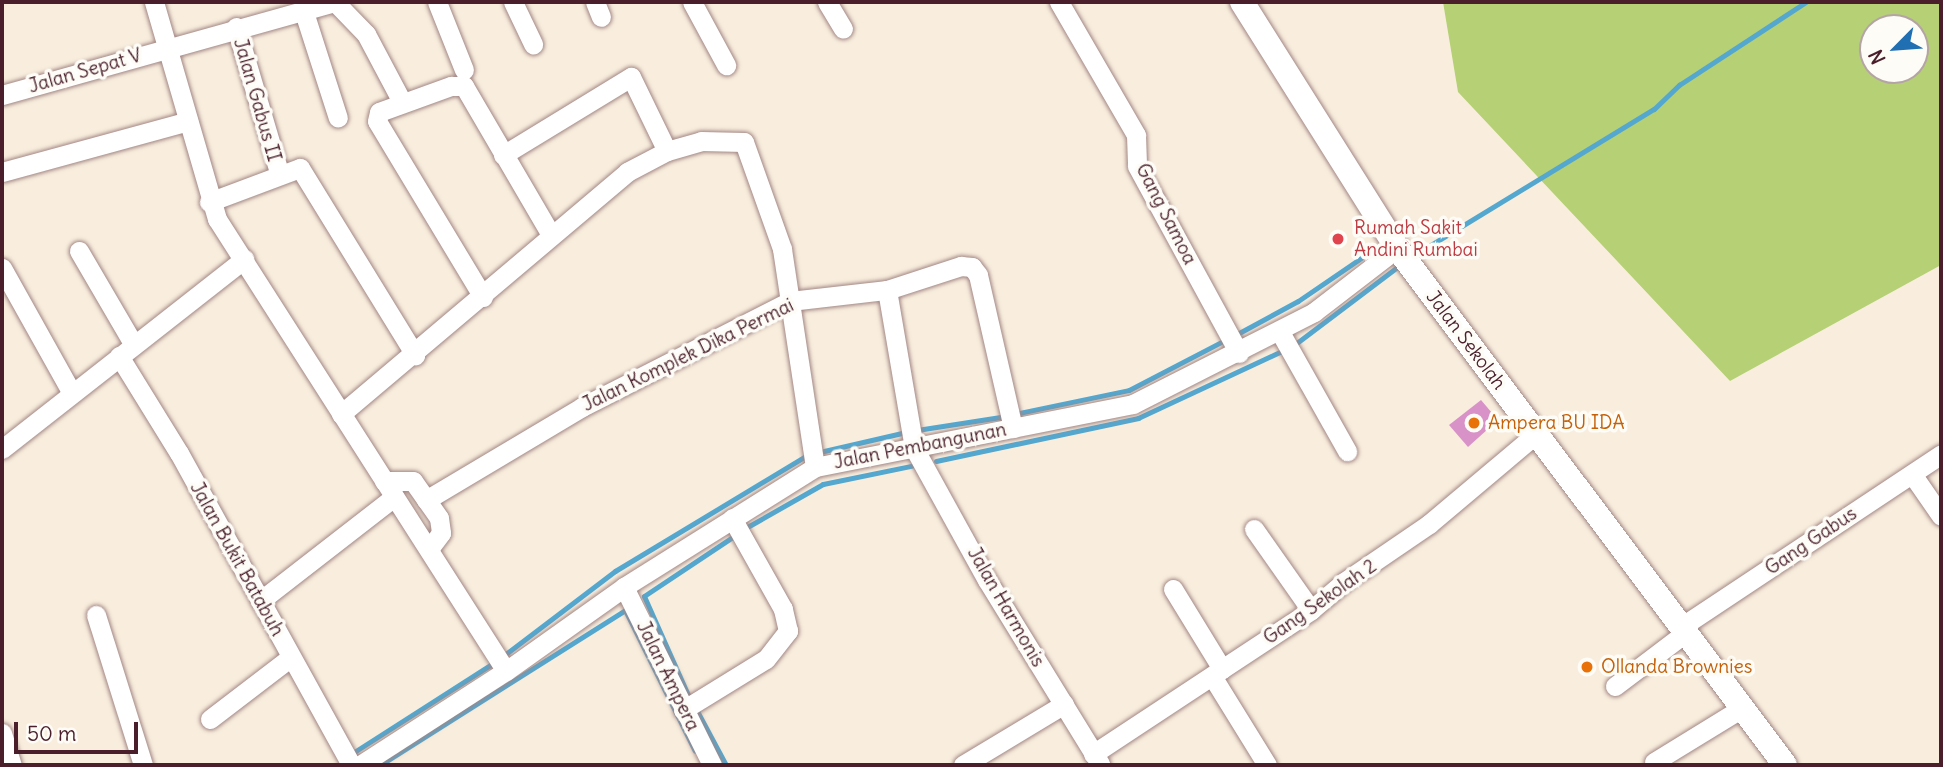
<!DOCTYPE html>
<html>
<head>
<meta charset="utf-8">
<style>
  body { margin:0 }
  #map { position:relative; width:1943px; height:767px; overflow:hidden; background:#f9eede; font-family:Delius,sans-serif }
  div>[style] { position:absolute }
  [style*='--x'] { left:calc(var(--x)*1px); top:calc(var(--y)*1px); width:calc(var(--w)*1px); rotate:calc(var(--a)*1deg) }
  .green>* { inset:0; background:#b5d075 }
  .stream>* { height:5px; margin:-2.5px; padding:0 2.5px; transform-origin:2.5px; border-radius:2.5px; background:#54a7cf }
  .building>* { inset:0; background:#d892c8 }
  .roads { filter:drop-shadow(0 0 2px #a28684) drop-shadow(0 0 2px #a28684) }
  .minor>* { height:19px; margin:-9.5px; padding:0 9.5px; transform-origin:9.5px; border-radius:9.5px; background:#fff }
  .tertiary>* { height:24px; margin:-12px; padding:0 12px; transform-origin:12px; border-radius:12px; background:#fff }
  .dots>* { width:19px; height:19px; translate:-50% -50%; box-sizing:border-box; border:4px solid #fdfcf7; border-radius:50% }
  span { translate:-50% -50%; white-space:nowrap; text-align:center; line-height:1.15; -webkit-text-stroke:7px #fdfcf7; paint-order:stroke }
  .street-label { font-size:19px; color:#4a1f2b }
  .health-label { font-size:19px; color:#be3a42 }
  .left { translate:0 -50%; text-align:left }
  .food-label { font-size:19px; color:#c56008 }
  .frame { position:absolute; inset:0; border:4px solid #4a1f2b; pointer-events:none }
  .north { position:absolute; left:1859px; top:14px; width:70px; height:70px; box-sizing:border-box; background:#fdfcf7; border:2px solid #b5a4a5; border-radius:50%; rotate:245deg; font-size:19px; font-weight:700; line-height:28px; text-align:center; color:#4a1f2b }
  .north::after { content:''; display:block; margin:auto; width:24px; height:32px; background:#1f6fb2; clip-path:polygon(50% 0,100% 100%,50% 72%,0 100%) }
  .scale { position:absolute; left:14px; top:722px; width:124px; height:32px; box-sizing:border-box; border:4px solid #4a1f2b; border-top:0; padding-left:9px; font-size:21px; line-height:24px; white-space:nowrap; color:#4a1f2b; -webkit-text-stroke:5px #fdfcf7; paint-order:stroke }
</style>
</head>
<body>
<div id="map">
  <div class="green">
    <div style="clip-path:polygon(evenodd,1443px 2px,1941px 2px,1941px 265px,1730px 381px,1458px 92px,1443px 2px,1873px 28px,1915px 28px,1915px 70px,1873px 70px,1873px 28px)"></div>
  </div>
  <div class="stream">
    <div style="--x:1412;--y:249;--w:6;--a:51"></div>
    <div style="--x:1416;--y:254;--w:279;--a:-31.4"></div>
    <div style="--x:1654;--y:109;--w:35;--a:-44"></div>
    <div style="--x:1679;--y:85;--w:152;--a:-33.2"></div>
    <div style="--x:1239;--y:333;--w:67;--a:-28.5"></div>
    <div style="--x:1298;--y:301;--w:99;--a:-34.3"></div>
    <div style="--x:1294;--y:345;--w:129;--a:-37.1"></div>
    <div style="--x:1014;--y:414;--w:117;--a:-11.8"></div>
    <div style="--x:1129;--y:390;--w:108;--a:-27.5"></div>
    <div style="--x:917;--y:430;--w:91;--a:-8.8"></div>
    <div style="--x:824;--y:451;--w:80;--a:-13"></div>
    <div style="--x:936;--y:461;--w:207;--a:-12"></div>
    <div style="--x:1138;--y:418;--w:161;--a:-25"></div>
    <div style="--x:749;--y:526;--w:85;--a:-29.6"></div>
    <div style="--x:823;--y:484;--w:90;--a:-11.6"></div>
    <div style="--x:507;--y:653;--w:136;--a:-37.2"></div>
    <div style="--x:615;--y:571;--w:221;--a:-31.1"></div>
    <div style="--x:688;--y:695;--w:108;--a:-114"></div>
    <div style="--x:644;--y:596;--w:108;--a:-33.7"></div>
    <div style="--x:697;--y:711;--w:61;--a:61.8"></div>
    <div style="--x:351;--y:754;--w:171;--a:-32.6"></div>
    <div style="--x:380;--y:765;--w:290;--a:-32.3"></div>
    <div style="--x:625;--y:610;--w:157;--a:63.6"></div>
  </div>
  <div class="building">
    <div style="clip-path:polygon(1481px 400px,1498px 420px,1468px 447px,1449px 425px)"></div>
  </div>
  <div class="roads">
    <div class="minor">
      <div style="--x:154;--y:2;--w:226;--a:73.8"></div>
      <div style="--x:217;--y:219;--w:536;--a:57.41"></div>
      <div style="--x:335;--y:2;--w:45;--a:45.9"></div>
      <div style="--x:366;--y:34;--w:77;--a:62.1"></div>
      <div style="--x:437;--y:2;--w:73;--a:68.3"></div>
      <div style="--x:513;--y:2;--w:47;--a:64.5"></div>
      <div style="--x:595;--y:2;--w:16;--a:68"></div>
      <div style="--x:692;--y:2;--w:72;--a:61.6"></div>
      <div style="--x:827;--y:2;--w:31;--a:59"></div>
      <div style="--x:1059;--y:2;--w:154;--a:59.9"></div>
      <div style="--x:1136;--y:135;--w:31;--a:88"></div>
      <div style="--x:1137;--y:166;--w:213;--a:61.4"></div>
      <div style="--x:303;--y:9;--w:114;--a:72.2"></div>
      <div style="--x:236;--y:27;--w:151;--a:73.5"></div>
      <div style="--x:2;--y:95;--w:345;--a:-15.6"></div>
      <div style="--x:503;--y:155;--w:150;--a:-31.4"></div>
      <div style="--x:631;--y:77;--w:82;--a:64.1"></div>
      <div style="--x:2;--y:172;--w:193;--a:-15.3"></div>
      <div style="--x:209;--y:202;--w:97;--a:-20.5"></div>
      <div style="--x:300;--y:168;--w:220;--a:58.4"></div>
      <div style="--x:79;--y:251;--w:109;--a:59.7"></div>
      <div style="--x:2;--y:268;--w:143;--a:60.8"></div>
      <div style="--x:887;--y:290;--w:160;--a:80.3"></div>
      <div style="--x:914;--y:448;--w:151;--a:61.1"></div>
      <div style="--x:987;--y:580;--w:216;--a:58.4"></div>
      <div style="--x:483;--y:297;--w:205;--a:-121.1"></div>
      <div style="--x:377;--y:121;--w:9;--a:-77"></div>
      <div style="--x:379;--y:112;--w:77;--a:-19.9"></div>
      <div style="--x:451;--y:86;--w:13;--a:0"></div>
      <div style="--x:464;--y:86;--w:173;--a:59.7"></div>
      <div style="--x:1280;--y:332;--w:137;--a:60.6"></div>
      <div style="--x:119;--y:356;--w:114;--a:58.3"></div>
      <div style="--x:179;--y:453;--w:356;--a:61.1"></div>
      <div style="--x:341;--y:414;--w:375;--a:-40.2"></div>
      <div style="--x:627;--y:172;--w:45;--a:-27.7"></div>
      <div style="--x:667;--y:151;--w:35;--a:-16"></div>
      <div style="--x:701;--y:141;--w:43;--a:1.3"></div>
      <div style="--x:744;--y:142;--w:114;--a:70.4"></div>
      <div style="--x:782;--y:249;--w:220;--a:81.4"></div>
      <div style="--x:2;--y:449;--w:308;--a:-38.1"></div>
      <div style="--x:1912;--y:474;--w:51;--a:55.4"></div>
      <div style="--x:384;--y:481;--w:29;--a:0"></div>
      <div style="--x:413;--y:481;--w:45;--a:54.9"></div>
      <div style="--x:439;--y:518;--w:15;--a:82"></div>
      <div style="--x:441;--y:533;--w:20;--a:127"></div>
      <div style="--x:426;--y:500;--w:182;--a:-30.8"></div>
      <div style="--x:582;--y:407;--w:233;--a:-27"></div>
      <div style="--x:790;--y:301;--w:98;--a:-6.5"></div>
      <div style="--x:887;--y:290;--w:78;--a:-18"></div>
      <div style="--x:961;--y:266;--w:11;--a:5"></div>
      <div style="--x:972;--y:267;--w:10;--a:53"></div>
      <div style="--x:978;--y:275;--w:157;--a:77.1"></div>
      <div style="--x:1254;--y:529;--w:99;--a:54.9"></div>
      <div style="--x:624;--y:587;--w:199;--a:63.7"></div>
      <div style="--x:1173;--y:589;--w:94;--a:58.5"></div>
      <div style="--x:260;--y:601;--w:170;--a:-37.8"></div>
      <div style="--x:96;--y:615;--w:157;--a:72.6"></div>
      <div style="--x:1681;--y:627;--w:312;--a:-33.6"></div>
      <div style="--x:1212;--y:676;--w:105;--a:58.3"></div>
      <div style="--x:1615;--y:686;--w:88;--a:-37.1"></div>
      <div style="--x:683;--y:710;--w:97;--a:-31.6"></div>
      <div style="--x:766;--y:659;--w:36;--a:-52"></div>
      <div style="--x:788;--y:631;--w:23;--a:-103"></div>
      <div style="--x:783;--y:609;--w:104;--a:-119.3"></div>
      <div style="--x:210;--y:719;--w:102;--a:-37.4"></div>
      <div style="--x:2;--y:733;--w:34;--a:73"></div>
      <div style="--x:1093;--y:754;--w:261;--a:-33.4"></div>
      <div style="--x:1311;--y:610;--w:43;--a:-40.3"></div>
      <div style="--x:1344;--y:582;--w:103;--a:-34.3"></div>
      <div style="--x:1429;--y:524;--w:140;--a:-40.1"></div>
      <div style="--x:1654;--y:762;--w:103;--a:-31.5"></div>
      <div style="--x:360;--y:765;--w:174;--a:-32.8"></div>
      <div style="--x:506;--y:671;--w:145;--a:-35.4"></div>
      <div style="--x:624;--y:587;--w:226;--a:-32.1"></div>
      <div style="--x:815;--y:467;--w:324;--a:-11.2"></div>
      <div style="--x:1133;--y:404;--w:203;--a:-26.9"></div>
      <div style="--x:1314;--y:312;--w:105;--a:-37.6"></div>
      <div style="--x:963;--y:765;--w:118;--a:-31.1"></div>
    </div>
    <div class="tertiary">
      <div style="--x:1242;--y:2;--w:291;--a:57.8"></div>
      <div style="--x:1397;--y:248;--w:646;--a:53.11"></div>
    </div>
  </div>
  <div class="dots">
    <div style="left:1338px;top:239px;background:#e0444e"></div>
    <div style="left:1474px;top:423px;background:#e8710a"></div>
    <div style="left:1587px;top:667px;background:#e8710a"></div>
  </div>
  <div class="street-label">
    <span style="left:85px;top:71px;rotate:-16deg">Jalan Sepat V</span>
    <span style="left:257px;top:100px;rotate:74deg">Jalan Gabus II</span>
    <span style="left:1166px;top:214px;rotate:63deg">Gang Samoa</span>
    <span style="left:1466px;top:340px;rotate:53deg">Jalan Sekolah</span>
    <span style="left:688px;top:355px;rotate:-26deg">Jalan Komplek Dika Permai</span>
    <span style="left:920px;top:446px;rotate:-11deg">Jalan Pembangunan</span>
    <span style="left:1811px;top:541px;rotate:-34deg">Gang Gabus</span>
    <span style="left:237px;top:559px;rotate:61deg">Jalan Bukit Batabuh</span>
    <span style="left:1320px;top:602px;rotate:-35deg">Gang Sekolah 2</span>
    <span style="left:1006px;top:607px;rotate:60deg">Jalan Harmonis</span>
    <span style="left:668px;top:676px;rotate:64deg">Jalan Ampera</span>
  </div>
  <div class="health-label">
    <span class="left" style="left:1354px;top:239px">Rumah Sakit<br>Andini Rumbai</span>
  </div>
  <div class="food-label">
    <span class="left" style="left:1488px;top:423px">Ampera BU IDA</span>
    <span class="left" style="left:1601px;top:667px">Ollanda Brownies</span>
  </div>
  <div class="frame"></div>
  <div class="north">N</div>
  <div class="scale">50 m</div>
</div>
</body>
</html>
